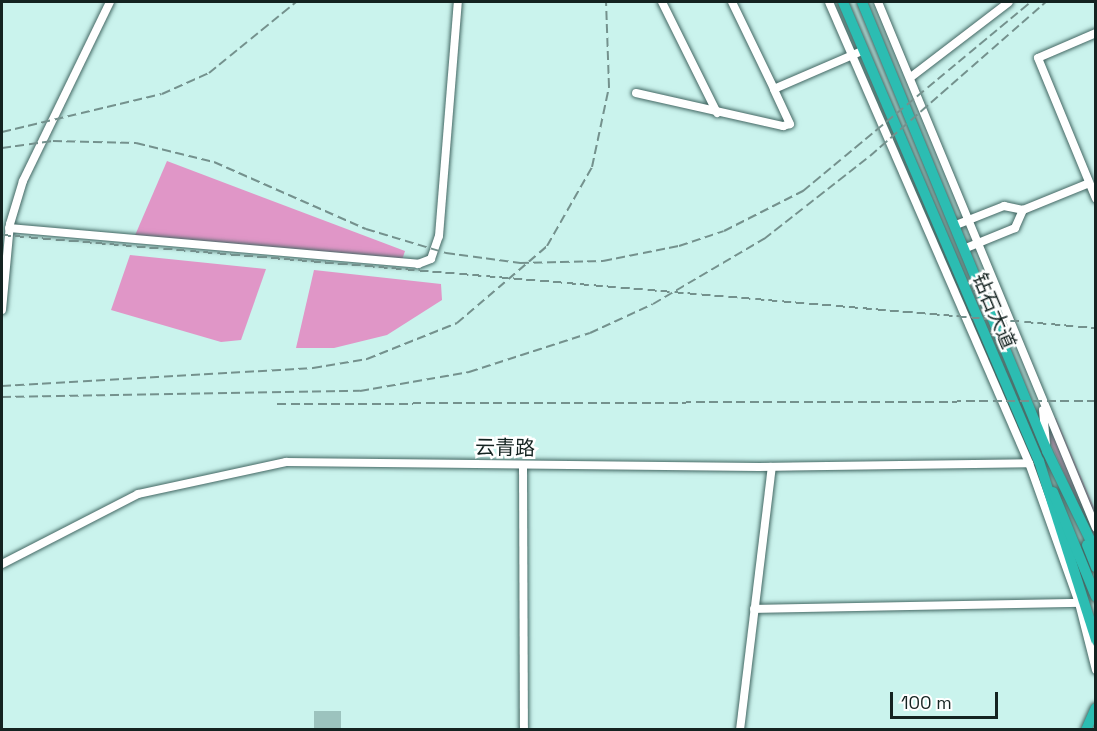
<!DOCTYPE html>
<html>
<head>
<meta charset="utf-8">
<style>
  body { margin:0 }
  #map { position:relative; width:1097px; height:731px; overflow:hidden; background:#caf3ed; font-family:"Space Grotesk","Noto Sans SC",sans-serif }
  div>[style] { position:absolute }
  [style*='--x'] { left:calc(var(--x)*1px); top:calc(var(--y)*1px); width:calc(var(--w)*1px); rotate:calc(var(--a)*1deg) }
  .green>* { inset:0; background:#d7a4c5 }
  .forest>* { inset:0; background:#e096c7 }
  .building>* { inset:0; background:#9cc3be }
  .roads { filter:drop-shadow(0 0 2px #436763) drop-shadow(0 0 2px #436763) }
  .minor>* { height:8px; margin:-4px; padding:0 4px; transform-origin:4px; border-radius:4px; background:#fff }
  .highway>* { height:10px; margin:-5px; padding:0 5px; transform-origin:5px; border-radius:5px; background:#2cbdb2 }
  .rail>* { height:2px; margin-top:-1px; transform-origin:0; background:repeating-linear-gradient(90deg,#74918d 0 9px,transparent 0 13.5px) }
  span { translate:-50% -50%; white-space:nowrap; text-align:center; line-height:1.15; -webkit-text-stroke:5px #fff; paint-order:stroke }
  .street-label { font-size:20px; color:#142321 }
  .frame { position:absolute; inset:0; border:3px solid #142321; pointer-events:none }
  .scale { position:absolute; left:890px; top:692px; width:108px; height:27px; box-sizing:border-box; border:3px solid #142321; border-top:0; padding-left:8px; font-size:18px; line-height:21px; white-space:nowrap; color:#142321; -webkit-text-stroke:4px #fff; paint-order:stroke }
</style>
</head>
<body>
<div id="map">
  <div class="green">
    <div style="clip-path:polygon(1056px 418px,1095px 510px,1095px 542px,1040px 419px)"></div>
  </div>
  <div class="forest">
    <div style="clip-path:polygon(167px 161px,405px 251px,401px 263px,133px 240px)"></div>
    <div style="clip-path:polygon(130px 255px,266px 269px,241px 340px,221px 342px,111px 310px)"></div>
    <div style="clip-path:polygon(314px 270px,441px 284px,442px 300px,387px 335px,334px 348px,296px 348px)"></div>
  </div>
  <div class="building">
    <div style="clip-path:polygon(314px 711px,341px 711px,341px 729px,314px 729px)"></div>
  </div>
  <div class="roads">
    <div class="minor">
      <div style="--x:662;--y:2;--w:124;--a:63.6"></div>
      <div style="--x:732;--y:2;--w:97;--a:64.2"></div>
      <div style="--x:774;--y:89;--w:98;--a:-23.4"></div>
      <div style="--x:829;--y:2;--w:503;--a:66.55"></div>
      <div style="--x:1029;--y:463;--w:149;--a:70.3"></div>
      <div style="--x:1079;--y:603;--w:69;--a:75.8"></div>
      <div style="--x:878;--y:2;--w:569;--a:67.49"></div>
      <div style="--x:1096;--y:33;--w:63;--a:156.7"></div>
      <div style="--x:1038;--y:58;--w:152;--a:67.6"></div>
      <div style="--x:911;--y:77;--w:123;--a:-37.4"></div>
      <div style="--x:636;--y:93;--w:151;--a:12.7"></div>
      <div style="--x:783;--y:126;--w:7;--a:-16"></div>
      <div style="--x:790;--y:124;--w:38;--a:-115"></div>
      <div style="--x:956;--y:225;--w:52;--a:-21.6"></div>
      <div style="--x:1004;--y:206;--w:19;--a:12"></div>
      <div style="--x:1023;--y:210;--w:71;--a:-22.2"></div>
      <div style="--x:9;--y:228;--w:411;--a:5"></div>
      <div style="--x:418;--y:264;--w:14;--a:-21"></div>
      <div style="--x:431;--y:259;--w:24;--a:-71"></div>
      <div style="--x:439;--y:236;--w:235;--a:-85.4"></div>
      <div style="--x:966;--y:248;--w:53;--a:-22.2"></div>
      <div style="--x:1015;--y:228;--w:20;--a:-66"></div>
      <div style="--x:2;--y:310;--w:86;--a:-84.7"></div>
      <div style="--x:10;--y:224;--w:45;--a:-73.2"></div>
      <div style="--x:23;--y:181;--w:199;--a:-64.1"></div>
      <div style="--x:1043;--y:410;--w:33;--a:85"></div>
      <div style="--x:523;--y:465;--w:265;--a:89.8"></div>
      <div style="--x:2;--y:564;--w:153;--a:-27.2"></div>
      <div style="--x:138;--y:494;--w:151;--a:-12.2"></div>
      <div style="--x:286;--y:462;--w:473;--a:0.6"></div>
      <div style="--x:759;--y:467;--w:270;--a:-0.8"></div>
      <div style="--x:754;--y:609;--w:325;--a:-1.1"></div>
      <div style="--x:740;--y:730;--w:265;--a:-83.1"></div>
    </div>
    <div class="highway">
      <div style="--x:843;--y:2;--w:499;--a:66.9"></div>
      <div style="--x:1039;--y:461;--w:188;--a:72.3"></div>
      <div style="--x:862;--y:2;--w:486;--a:67.6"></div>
      <div style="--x:1047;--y:451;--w:112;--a:64.1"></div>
      <div style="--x:1053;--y:492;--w:113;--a:67.7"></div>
      <div style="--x:1087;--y:545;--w:24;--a:68"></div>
      <div style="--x:1086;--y:730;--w:24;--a:-66"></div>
    </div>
  </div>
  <div class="rail">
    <div style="--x:2;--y:132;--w:164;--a:-13.4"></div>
    <div style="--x:162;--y:94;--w:51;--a:-24.1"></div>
    <div style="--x:209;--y:73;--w:112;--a:-39.2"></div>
    <div style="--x:2;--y:148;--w:51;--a:-7.8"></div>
    <div style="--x:53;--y:141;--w:83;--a:1.4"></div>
    <div style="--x:136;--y:143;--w:80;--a:13.7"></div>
    <div style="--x:214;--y:162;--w:166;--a:23.8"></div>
    <div style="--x:366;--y:229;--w:84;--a:16.7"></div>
    <div style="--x:446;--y:253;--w:75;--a:7.7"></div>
    <div style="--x:520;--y:263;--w:83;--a:-1.4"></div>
    <div style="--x:603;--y:261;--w:77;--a:-11.2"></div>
    <div style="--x:679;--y:246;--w:47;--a:-18.4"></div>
    <div style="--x:724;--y:231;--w:89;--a:-26.9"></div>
    <div style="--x:803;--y:191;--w:296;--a:-39.7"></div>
    <div style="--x:2;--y:235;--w:1098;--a:4.86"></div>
    <div style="--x:2;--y:386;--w:312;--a:-3.3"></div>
    <div style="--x:313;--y:368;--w:55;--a:-9.5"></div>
    <div style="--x:367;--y:359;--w:97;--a:-21.8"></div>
    <div style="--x:457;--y:323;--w:118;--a:-40.5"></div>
    <div style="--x:547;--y:246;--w:91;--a:-60.3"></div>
    <div style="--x:592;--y:167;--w:82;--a:-78"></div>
    <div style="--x:609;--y:87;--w:85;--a:-92"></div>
    <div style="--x:2;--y:397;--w:358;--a:-1"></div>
    <div style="--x:360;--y:391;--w:111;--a:-9.9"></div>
    <div style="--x:469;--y:372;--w:127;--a:-17.9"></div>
    <div style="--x:590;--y:333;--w:69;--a:-24.7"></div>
    <div style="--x:653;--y:304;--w:129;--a:-30.4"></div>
    <div style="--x:764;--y:239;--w:135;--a:-38.1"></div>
    <div style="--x:870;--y:156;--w:234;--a:-41.2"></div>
    <div style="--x:277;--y:404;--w:819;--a:-0.21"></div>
  </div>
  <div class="street-label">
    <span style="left:994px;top:311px;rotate:67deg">钻石大道</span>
    <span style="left:505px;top:448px;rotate:1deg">云青路</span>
  </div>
  <div class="frame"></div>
  <div class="scale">100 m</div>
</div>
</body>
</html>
